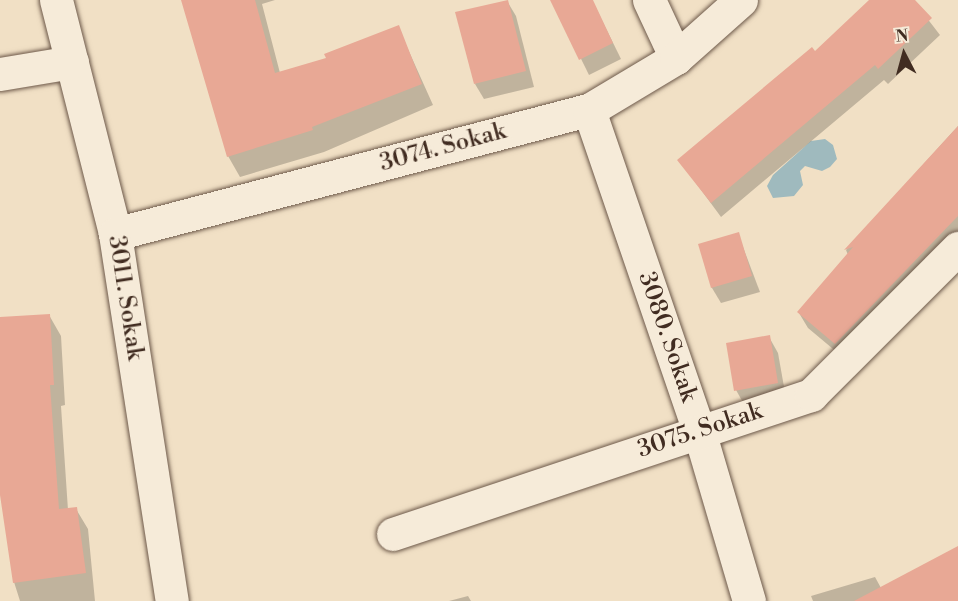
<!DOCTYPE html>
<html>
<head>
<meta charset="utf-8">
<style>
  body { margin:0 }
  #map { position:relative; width:958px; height:601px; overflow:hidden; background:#f1e0c5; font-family:"Libre Bodoni",serif }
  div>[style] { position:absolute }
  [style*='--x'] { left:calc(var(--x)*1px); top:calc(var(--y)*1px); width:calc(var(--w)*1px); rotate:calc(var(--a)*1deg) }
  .water>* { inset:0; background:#9fbabe }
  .shadow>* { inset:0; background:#0003 }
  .building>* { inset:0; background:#e8a895 }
  .roads { filter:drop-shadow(0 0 2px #6d594a) drop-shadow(0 0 2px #6d594a) }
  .minor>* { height:33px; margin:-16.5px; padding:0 16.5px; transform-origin:16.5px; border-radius:16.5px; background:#f6ebd9 }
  span { translate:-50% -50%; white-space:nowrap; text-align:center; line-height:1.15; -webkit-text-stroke:5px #f6ebd9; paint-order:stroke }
  .street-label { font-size:24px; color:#412c21 }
  .north { position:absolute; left:874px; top:24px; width:60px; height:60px; -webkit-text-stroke:4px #f6ebd9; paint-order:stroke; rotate:354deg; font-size:16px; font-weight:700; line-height:24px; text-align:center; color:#412c21 }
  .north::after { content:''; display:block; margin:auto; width:21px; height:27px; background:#412c21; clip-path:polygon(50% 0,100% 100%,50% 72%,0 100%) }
</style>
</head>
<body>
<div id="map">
  <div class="water">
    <div style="clip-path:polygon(825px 139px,833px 145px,837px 159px,830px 167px,822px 171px,805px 166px,800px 171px,803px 185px,794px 196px,773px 198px,767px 186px,773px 175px,811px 141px)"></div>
  </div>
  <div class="shadow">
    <div style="clip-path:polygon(183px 0,275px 0,262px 4px,280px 73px,328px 59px,398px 27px,433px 105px,324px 152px,240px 177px,228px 156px)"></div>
    <div style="clip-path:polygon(552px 0,592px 0,621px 59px,589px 75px)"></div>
    <div style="clip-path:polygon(872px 0,913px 0,940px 35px,888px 84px,884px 80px,721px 217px,679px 160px,815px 53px)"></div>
    <div style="clip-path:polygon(507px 1px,516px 16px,534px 87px,484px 99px,475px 84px)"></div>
    <div style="clip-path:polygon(958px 126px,958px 241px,845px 359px,808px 328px,799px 313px,848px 255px,846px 250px)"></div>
    <div style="clip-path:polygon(738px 234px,760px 292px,721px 303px,712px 288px,700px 245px)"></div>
    <div style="clip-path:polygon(49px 315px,61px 336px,65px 405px,61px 406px,68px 510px,76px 509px,88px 529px,95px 601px,20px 601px,14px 582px,0 479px,0 318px)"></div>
    <div style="clip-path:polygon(769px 337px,778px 353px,786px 398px,745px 406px,736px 390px)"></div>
    <div style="clip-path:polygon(958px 548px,958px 601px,813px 601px,811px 596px,875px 577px,881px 588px)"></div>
    <div style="clip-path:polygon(468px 596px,471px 601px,449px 601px)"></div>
  </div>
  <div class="building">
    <div style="clip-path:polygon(181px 0,255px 0,275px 73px,326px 58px,324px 54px,399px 25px,422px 84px,312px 127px,313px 130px,227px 157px)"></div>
    <div style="clip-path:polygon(508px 0,526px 71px,474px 84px,455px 12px)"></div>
    <div style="clip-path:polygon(550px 0,593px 0,613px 43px,579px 60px)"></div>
    <div style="clip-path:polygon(869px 0,915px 0,932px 18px,878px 69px,875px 65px,711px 203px,677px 160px,812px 47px,815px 51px)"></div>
    <div style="clip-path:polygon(958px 126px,958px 216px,835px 344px,797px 312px,853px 247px,844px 250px)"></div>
    <div style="clip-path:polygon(739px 232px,752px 276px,711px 288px,698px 244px)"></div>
    <div style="clip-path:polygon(50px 314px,54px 385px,50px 385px,59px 509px,77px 507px,86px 573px,13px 583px,0 495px,0 317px)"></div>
    <div style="clip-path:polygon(770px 335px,778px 383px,734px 391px,726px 343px)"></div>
    <div style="clip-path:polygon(958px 546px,958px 601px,854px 601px)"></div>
  </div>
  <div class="roads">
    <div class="minor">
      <div style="--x:56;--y:0;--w:241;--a:75.8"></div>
      <div style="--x:115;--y:234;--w:371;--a:81.2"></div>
      <div style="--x:649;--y:0;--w:64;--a:65"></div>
      <div style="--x:0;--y:74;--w:73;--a:-9.5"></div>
      <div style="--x:589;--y:110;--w:339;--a:71.1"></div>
      <div style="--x:699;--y:431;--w:177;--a:73.6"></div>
      <div style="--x:115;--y:234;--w:490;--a:-14.7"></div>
      <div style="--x:589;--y:110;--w:101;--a:-30.9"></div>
      <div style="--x:676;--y:58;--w:87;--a:-41.7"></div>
      <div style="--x:393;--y:534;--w:441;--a:-18.4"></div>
      <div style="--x:811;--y:395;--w:208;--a:-45"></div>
    </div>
  </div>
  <div class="street-label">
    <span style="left:443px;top:148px;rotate:-15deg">3074. Sokak</span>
    <span style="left:125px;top:298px;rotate:81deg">3011. Sokak</span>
    <span style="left:667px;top:337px;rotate:71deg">3080. Sokak</span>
    <span style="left:700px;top:431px;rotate:-18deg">3075. Sokak</span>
  </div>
  <div class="north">N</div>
</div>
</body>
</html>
